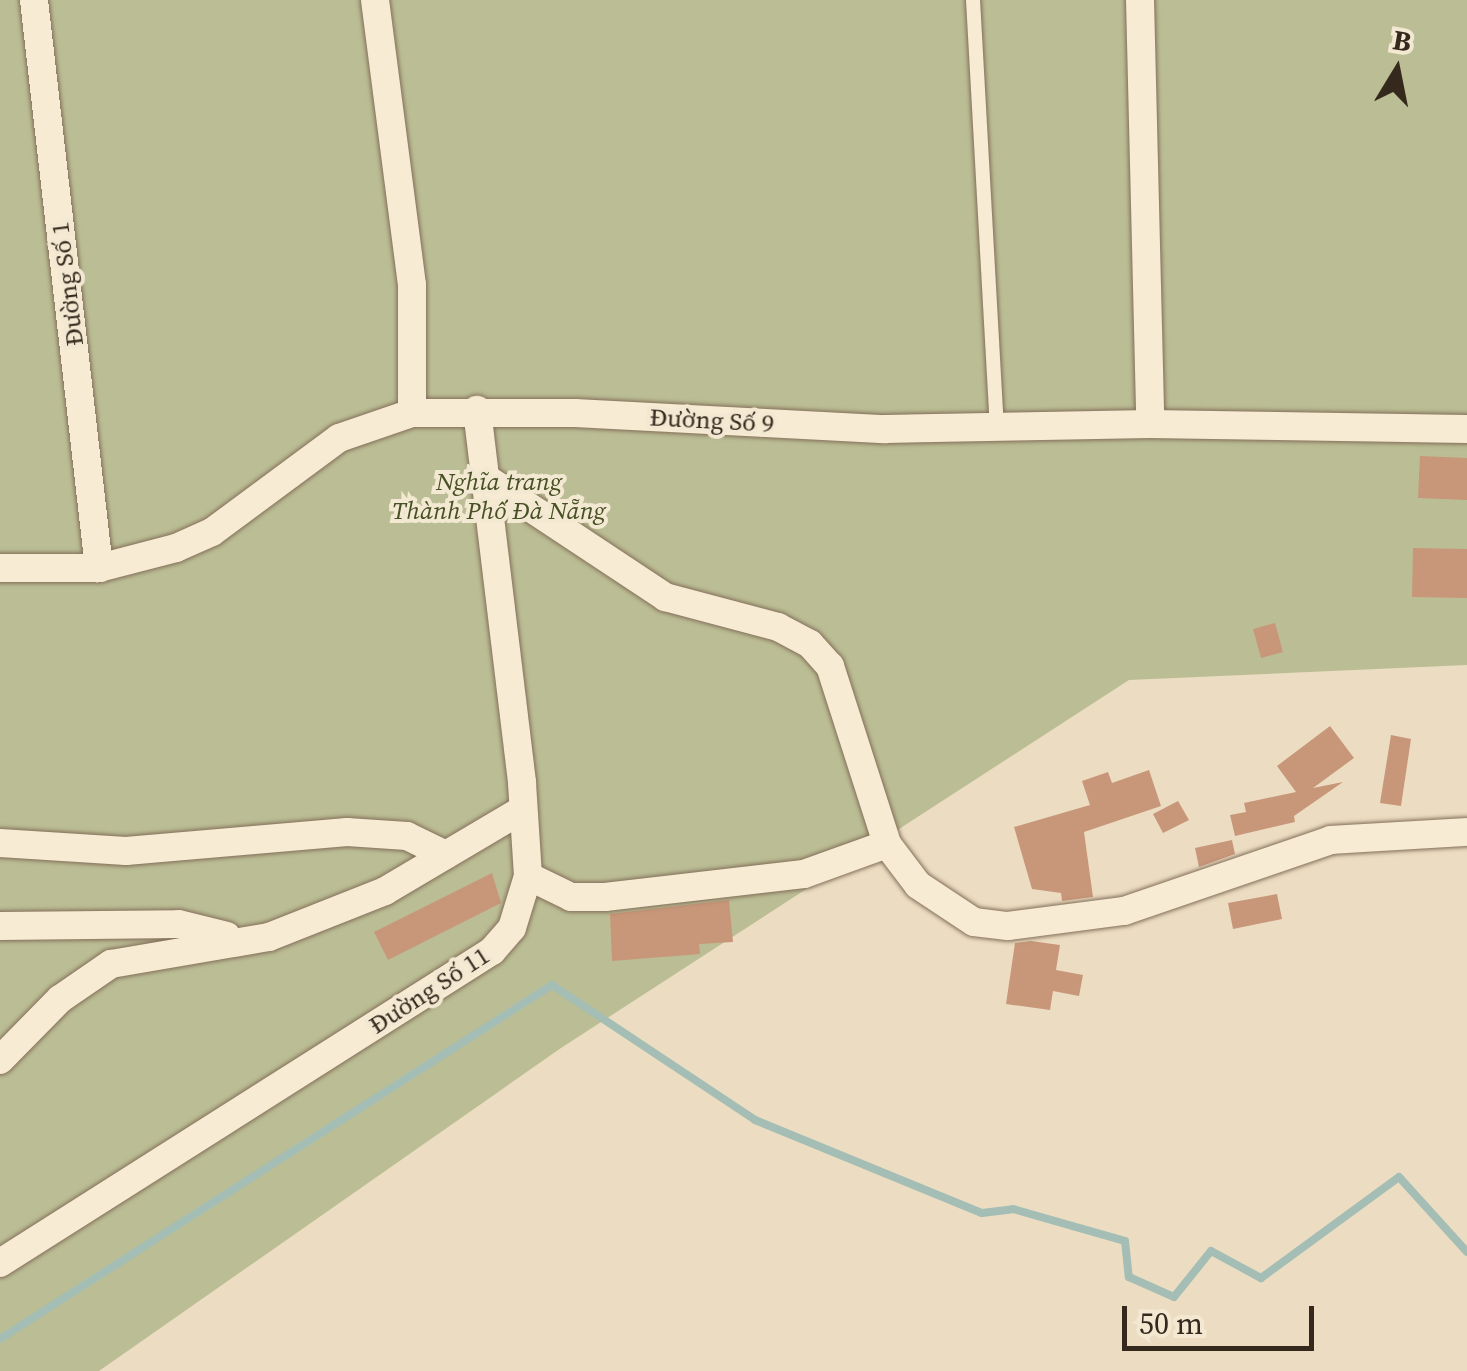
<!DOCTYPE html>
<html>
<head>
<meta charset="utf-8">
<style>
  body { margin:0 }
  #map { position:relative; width:1467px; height:1371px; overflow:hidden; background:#ecddc2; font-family:"Source Serif 4",serif }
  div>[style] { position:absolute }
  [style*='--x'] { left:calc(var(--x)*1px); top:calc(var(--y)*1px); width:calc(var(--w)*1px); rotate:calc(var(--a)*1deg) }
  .cemetery>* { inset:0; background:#bbbe95 }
  .stream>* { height:8px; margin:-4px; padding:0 4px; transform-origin:4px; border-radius:4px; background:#a4beb5 }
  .building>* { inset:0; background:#c89679 }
  .roads { filter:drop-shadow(0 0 2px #846f5a) drop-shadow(0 0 2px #846f5a) }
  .service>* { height:14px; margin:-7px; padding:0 7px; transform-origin:7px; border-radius:7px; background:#f7ebd4 }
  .minor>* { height:28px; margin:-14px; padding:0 14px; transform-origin:14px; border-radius:14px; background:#f7ebd4 }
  span { translate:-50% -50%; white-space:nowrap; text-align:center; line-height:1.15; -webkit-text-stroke:8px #f3e8d1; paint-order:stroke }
  .street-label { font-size:25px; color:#35281d }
  .park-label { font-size:25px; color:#475025; font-style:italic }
  .north { position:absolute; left:1347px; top:20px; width:100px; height:100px; -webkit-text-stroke:8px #f3e8d1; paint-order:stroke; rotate:10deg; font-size:28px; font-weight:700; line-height:40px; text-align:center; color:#35281d }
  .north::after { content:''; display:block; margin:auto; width:35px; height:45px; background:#35281d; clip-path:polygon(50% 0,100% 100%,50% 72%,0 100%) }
  .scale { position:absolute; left:1122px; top:1306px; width:192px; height:45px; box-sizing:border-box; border:5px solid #35281d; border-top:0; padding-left:12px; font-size:30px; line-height:35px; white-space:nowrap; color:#35281d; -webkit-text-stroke:8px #f3e8d1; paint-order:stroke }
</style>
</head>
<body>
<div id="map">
  <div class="cemetery">
    <div style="clip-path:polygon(0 0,1467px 0,1467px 665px,1129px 680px,561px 1048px,99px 1371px,0 1371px)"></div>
  </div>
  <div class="stream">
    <div style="--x:0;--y:1339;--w:656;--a:-32.67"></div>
    <div style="--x:552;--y:985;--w:244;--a:33.6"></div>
    <div style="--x:755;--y:1120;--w:245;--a:22.3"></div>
    <div style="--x:982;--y:1213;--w:31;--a:-7"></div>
    <div style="--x:1013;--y:1209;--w:116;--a:15.9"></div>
    <div style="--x:1125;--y:1241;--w:36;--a:84"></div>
    <div style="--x:1129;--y:1277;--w:49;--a:24"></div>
    <div style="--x:1174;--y:1297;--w:59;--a:-51.2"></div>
    <div style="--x:1211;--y:1251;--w:57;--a:28.4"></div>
    <div style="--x:1261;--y:1278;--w:171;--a:-36.2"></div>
    <div style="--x:1399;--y:1177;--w:101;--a:47.8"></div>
  </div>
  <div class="building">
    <div style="clip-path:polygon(1420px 456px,1467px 458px,1467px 500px,1418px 498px)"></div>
    <div style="clip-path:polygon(1413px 548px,1467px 549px,1467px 598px,1412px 597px)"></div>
    <div style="clip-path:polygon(1275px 623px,1283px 652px,1261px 658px,1253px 629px)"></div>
    <div style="clip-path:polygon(1330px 726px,1354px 758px,1313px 788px,1343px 782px,1294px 816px,1295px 822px,1235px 836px,1230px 815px,1246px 812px,1244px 803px,1296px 792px,1277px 766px)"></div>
    <div style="clip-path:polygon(1391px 735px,1411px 739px,1401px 806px,1380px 803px)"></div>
    <div style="clip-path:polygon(1149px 770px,1161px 806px,1084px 832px,1093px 897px,1062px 901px,1061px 893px,1032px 889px,1014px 827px,1090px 805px,1082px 781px,1108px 772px,1112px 783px)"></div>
    <div style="clip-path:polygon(1178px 801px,1189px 820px,1163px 833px,1153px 814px)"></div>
    <div style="clip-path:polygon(1232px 840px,1235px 854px,1199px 867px,1195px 848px)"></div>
    <div style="clip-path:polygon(492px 873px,501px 903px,388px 960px,374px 932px)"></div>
    <div style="clip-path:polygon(1277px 894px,1282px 919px,1233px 929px,1228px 903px)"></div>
    <div style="clip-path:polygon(729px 900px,733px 942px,699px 944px,700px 954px,612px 961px,610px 914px)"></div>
    <div style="clip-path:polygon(1031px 941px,1060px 945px,1056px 970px,1083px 975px,1079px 996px,1053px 991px,1050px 1010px,1006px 1004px,1015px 943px)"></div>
  </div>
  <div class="roads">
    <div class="service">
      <div style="--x:973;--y:0;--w:429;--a:86.8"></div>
    </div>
    <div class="minor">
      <div style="--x:34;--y:0;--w:572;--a:83.47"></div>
      <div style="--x:375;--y:0;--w:287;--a:82.6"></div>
      <div style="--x:412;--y:285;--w:128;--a:90"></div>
      <div style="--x:1140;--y:0;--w:424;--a:88.6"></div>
      <div style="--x:487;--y:479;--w:214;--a:33.5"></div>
      <div style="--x:665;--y:597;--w:117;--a:14.9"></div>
      <div style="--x:778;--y:627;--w:36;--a:28"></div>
      <div style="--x:810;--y:644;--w:30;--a:48"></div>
      <div style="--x:830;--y:666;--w:187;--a:72.2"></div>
      <div style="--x:887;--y:844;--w:51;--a:52.9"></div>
      <div style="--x:918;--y:885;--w:67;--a:33.5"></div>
      <div style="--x:974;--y:922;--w:34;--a:7"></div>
      <div style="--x:1008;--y:926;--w:117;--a:-7.4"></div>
      <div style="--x:1124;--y:911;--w:219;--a:-18.9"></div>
      <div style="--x:1331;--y:840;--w:136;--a:-3.4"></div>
      <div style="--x:0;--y:568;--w:99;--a:0"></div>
      <div style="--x:99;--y:568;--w:80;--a:-14.6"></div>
      <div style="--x:176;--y:548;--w:39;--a:-24"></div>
      <div style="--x:212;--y:532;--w:158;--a:-36.5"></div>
      <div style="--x:339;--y:438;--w:77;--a:-18.9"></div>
      <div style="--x:412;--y:413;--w:163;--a:0"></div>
      <div style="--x:575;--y:413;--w:310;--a:3"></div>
      <div style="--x:885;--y:429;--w:265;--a:-1.1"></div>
      <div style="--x:1150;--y:424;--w:317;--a:0.9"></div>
      <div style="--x:0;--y:843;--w:126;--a:3.6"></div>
      <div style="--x:126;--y:851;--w:222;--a:-4.9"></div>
      <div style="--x:347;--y:832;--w:60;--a:3.8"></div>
      <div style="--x:407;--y:836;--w:43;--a:26"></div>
      <div style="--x:528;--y:876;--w:48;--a:26"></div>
      <div style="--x:571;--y:897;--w:34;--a:0"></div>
      <div style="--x:605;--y:897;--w:200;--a:-6.6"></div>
      <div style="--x:804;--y:874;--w:88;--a:-19.9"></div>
      <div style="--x:0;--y:926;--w:179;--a:-0.6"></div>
      <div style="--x:179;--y:924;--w:49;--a:14"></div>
      <div style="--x:0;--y:1060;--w:86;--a:-45.5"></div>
      <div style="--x:60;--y:999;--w:62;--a:-34.5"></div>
      <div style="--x:111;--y:964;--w:160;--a:-9.7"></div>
      <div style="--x:269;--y:937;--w:125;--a:-21.6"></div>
      <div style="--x:385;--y:891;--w:159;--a:-30.6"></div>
      <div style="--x:0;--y:1263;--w:583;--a:-32.38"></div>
      <div style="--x:492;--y:951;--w:30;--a:-49"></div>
      <div style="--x:512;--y:928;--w:54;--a:-72.9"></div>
      <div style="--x:528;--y:876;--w:94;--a:-93.7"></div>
      <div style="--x:522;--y:782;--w:375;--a:-96.9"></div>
    </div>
  </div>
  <div class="street-label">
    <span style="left:67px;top:284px;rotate:-97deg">Đường Số 1</span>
    <span style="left:712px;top:420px;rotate:3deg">Đường Số 9</span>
    <span style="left:429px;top:990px;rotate:-33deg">Đường Số 11</span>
  </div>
  <div class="park-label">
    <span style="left:499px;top:496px">Nghĩa trang<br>Thành Phố Đà Nẵng</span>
  </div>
  <div class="north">B</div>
  <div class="scale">50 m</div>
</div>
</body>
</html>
